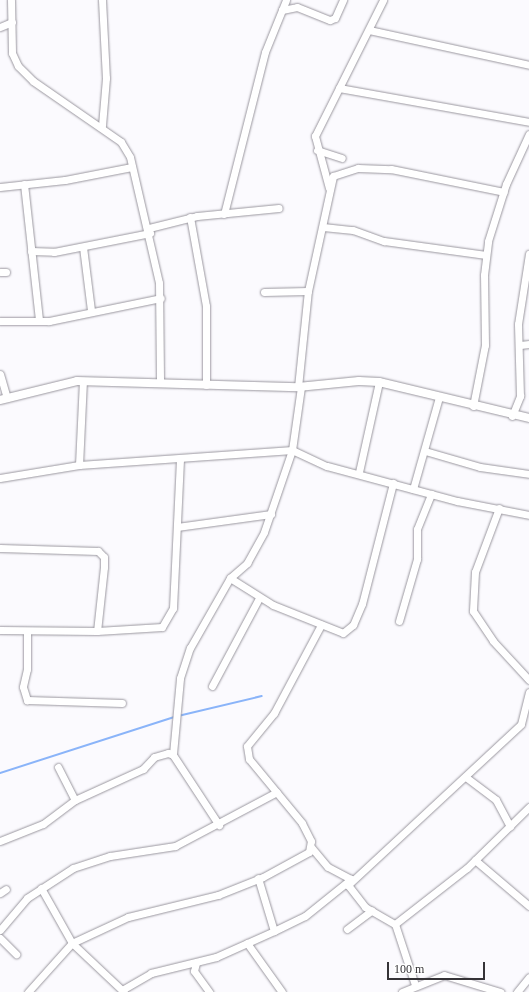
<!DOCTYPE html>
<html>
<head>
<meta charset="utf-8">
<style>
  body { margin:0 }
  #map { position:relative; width:529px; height:992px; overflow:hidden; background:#fbfafe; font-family:Georgia,serif }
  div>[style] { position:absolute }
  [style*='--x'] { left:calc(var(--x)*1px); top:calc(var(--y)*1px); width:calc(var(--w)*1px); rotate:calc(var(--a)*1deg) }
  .stream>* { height:2px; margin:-1px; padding:0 1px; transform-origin:1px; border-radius:1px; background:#8ab4f9 }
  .roads { filter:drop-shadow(0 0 1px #9a979f) drop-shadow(0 0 1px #9a979f) }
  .minor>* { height:7px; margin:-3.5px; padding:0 3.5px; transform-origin:3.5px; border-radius:3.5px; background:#fff }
  .tertiary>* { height:8px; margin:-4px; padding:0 4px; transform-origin:4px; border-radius:4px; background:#fff }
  span { translate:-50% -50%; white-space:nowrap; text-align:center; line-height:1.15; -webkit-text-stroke:4px #fff; paint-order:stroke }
  .scale { position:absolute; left:387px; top:962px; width:98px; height:18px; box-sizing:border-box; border:2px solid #353337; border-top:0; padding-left:5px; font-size:12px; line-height:14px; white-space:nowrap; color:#353337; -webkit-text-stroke:3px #fff; paint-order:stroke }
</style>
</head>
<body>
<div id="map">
  <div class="stream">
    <div style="--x:178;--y:716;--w:86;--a:-13.4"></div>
    <div style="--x:0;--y:773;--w:183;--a:-17.8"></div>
  </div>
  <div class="roads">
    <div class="minor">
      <div style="--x:11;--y:0;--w:53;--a:88.9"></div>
      <div style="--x:12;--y:53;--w:14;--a:65"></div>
      <div style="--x:18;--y:66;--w:21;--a:45"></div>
      <div style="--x:33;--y:81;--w:107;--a:34.7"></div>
      <div style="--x:121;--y:142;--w:17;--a:59"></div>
      <div style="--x:130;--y:157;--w:129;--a:77"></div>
      <div style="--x:159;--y:283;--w:100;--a:89.4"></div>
      <div style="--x:102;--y:0;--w:78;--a:87.1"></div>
      <div style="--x:106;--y:78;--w:48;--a:94.8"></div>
      <div style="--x:282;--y:10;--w:15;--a:-11"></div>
      <div style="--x:297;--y:7;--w:35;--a:22"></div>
      <div style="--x:330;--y:20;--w:5;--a:-22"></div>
      <div style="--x:335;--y:18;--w:20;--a:-66"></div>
      <div style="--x:0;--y:27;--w:13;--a:-23"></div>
      <div style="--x:369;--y:30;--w:164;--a:12.3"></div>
      <div style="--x:339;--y:88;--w:193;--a:10.1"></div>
      <div style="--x:317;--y:150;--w:26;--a:18"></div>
      <div style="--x:24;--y:184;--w:137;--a:83.7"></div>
      <div style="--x:0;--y:187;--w:65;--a:-6.1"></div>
      <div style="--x:65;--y:180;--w:68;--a:-11"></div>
      <div style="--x:329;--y:188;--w:54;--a:-105.1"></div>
      <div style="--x:315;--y:136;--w:152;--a:-63.4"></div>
      <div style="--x:224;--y:214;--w:167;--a:-75.8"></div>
      <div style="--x:265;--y:52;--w:56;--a:-68"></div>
      <div style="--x:190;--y:217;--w:90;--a:79.8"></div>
      <div style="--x:206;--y:306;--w:79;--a:90"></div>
      <div style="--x:323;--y:227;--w:30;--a:6"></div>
      <div style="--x:353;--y:230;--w:33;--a:20"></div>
      <div style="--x:384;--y:241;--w:103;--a:7.8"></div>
      <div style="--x:149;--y:228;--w:49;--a:-14"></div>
      <div style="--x:197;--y:216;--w:82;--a:-5.6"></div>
      <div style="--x:83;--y:247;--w:64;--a:82.8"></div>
      <div style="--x:31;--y:251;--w:23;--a:2"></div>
      <div style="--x:54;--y:252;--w:98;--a:-11.2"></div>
      <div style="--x:0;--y:272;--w:6;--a:0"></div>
      <div style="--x:264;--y:292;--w:44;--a:-1.3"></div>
      <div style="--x:0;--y:321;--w:49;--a:0"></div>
      <div style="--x:49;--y:321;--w:114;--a:-11.6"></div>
      <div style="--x:520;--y:345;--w:9;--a:-6"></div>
      <div style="--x:0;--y:374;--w:25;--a:74"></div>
      <div style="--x:298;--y:387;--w:97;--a:-84.1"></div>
      <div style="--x:308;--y:291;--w:118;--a:-77.7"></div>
      <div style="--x:333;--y:176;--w:26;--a:-18"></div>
      <div style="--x:358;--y:168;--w:33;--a:2"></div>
      <div style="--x:391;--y:169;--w:115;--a:11.5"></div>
      <div style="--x:473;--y:406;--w:62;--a:-78.9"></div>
      <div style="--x:485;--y:345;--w:70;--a:-90.8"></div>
      <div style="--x:484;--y:275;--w:34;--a:-83"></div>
      <div style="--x:488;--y:241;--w:60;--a:-72.5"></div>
      <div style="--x:506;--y:184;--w:55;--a:-65.3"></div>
      <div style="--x:512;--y:416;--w:22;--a:-68"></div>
      <div style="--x:520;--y:396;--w:72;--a:-91.6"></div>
      <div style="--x:518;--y:324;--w:71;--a:-81.1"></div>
      <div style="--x:425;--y:451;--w:57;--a:16.2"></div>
      <div style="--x:480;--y:467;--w:49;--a:8.1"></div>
      <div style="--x:79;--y:465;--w:84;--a:-87.3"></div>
      <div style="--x:359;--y:472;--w:92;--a:-77.5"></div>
      <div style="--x:0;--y:478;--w:80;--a:-9.3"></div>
      <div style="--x:79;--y:465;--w:214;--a:-4"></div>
      <div style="--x:292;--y:450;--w:38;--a:25"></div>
      <div style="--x:327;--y:466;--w:135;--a:15.1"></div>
      <div style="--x:457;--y:501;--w:73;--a:11"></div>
      <div style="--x:413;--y:489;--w:96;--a:-74.2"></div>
      <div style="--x:499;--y:508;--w:68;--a:110.6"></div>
      <div style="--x:475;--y:572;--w:39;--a:93"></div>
      <div style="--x:473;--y:611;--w:36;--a:56"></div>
      <div style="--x:493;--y:641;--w:53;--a:47.3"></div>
      <div style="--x:177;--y:527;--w:95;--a:-7.9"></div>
      <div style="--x:0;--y:548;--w:98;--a:1.8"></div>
      <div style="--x:98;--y:551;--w:8;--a:45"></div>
      <div style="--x:104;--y:557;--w:10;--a:90"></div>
      <div style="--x:104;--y:567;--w:64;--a:96.2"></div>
      <div style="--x:230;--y:578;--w:51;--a:32.1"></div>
      <div style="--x:273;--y:605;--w:75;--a:21.8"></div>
      <div style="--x:343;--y:633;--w:13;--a:-39"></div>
      <div style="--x:353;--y:625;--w:23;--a:-67"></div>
      <div style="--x:362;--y:604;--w:125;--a:-75.6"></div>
      <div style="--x:399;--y:621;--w:65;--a:-73.8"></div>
      <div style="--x:417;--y:559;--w:30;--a:-90"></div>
      <div style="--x:417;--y:529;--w:38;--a:-68"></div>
      <div style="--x:0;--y:630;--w:97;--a:0.6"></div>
      <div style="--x:97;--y:631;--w:65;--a:-3.5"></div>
      <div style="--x:162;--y:627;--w:22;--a:-60"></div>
      <div style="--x:173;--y:608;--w:148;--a:-87.3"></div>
      <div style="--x:27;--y:631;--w:38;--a:90"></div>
      <div style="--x:27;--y:669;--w:18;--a:103"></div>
      <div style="--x:23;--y:687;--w:14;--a:73"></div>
      <div style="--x:27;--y:700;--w:95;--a:1.8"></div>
      <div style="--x:212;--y:686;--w:100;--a:-61.9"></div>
      <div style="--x:173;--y:754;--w:76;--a:-84.7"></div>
      <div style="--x:180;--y:678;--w:32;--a:-72"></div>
      <div style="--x:190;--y:648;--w:81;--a:-60.3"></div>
      <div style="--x:230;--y:578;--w:23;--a:-41"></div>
      <div style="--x:247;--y:563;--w:35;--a:-61"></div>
      <div style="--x:264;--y:532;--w:87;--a:-71.1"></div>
      <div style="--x:292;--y:450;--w:64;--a:-81.9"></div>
      <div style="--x:58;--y:767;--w:37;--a:63"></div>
      <div style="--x:467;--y:778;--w:36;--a:37"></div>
      <div style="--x:496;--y:800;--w:30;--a:62"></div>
      <div style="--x:0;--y:841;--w:46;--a:-21.6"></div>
      <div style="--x:43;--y:824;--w:40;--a:-37"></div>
      <div style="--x:75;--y:800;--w:75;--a:-24.5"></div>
      <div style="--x:143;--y:769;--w:16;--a:-47"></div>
      <div style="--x:154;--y:757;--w:15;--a:-16"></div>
      <div style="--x:168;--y:753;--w:5;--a:22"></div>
      <div style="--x:173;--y:755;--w:84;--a:56.7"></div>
      <div style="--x:311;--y:847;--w:26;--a:50"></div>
      <div style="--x:328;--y:867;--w:26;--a:28"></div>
      <div style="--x:351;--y:879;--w:7;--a:117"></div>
      <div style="--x:348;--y:885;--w:28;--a:52"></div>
      <div style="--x:365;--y:907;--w:34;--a:30"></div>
      <div style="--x:395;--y:924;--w:64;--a:71.8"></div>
      <div style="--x:475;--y:860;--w:71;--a:40.4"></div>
      <div style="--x:258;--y:878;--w:55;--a:73.2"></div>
      <div style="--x:348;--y:885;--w:236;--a:-42.9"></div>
      <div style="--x:521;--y:724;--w:33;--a:-76"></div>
      <div style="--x:41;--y:888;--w:63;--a:60.6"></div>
      <div style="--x:72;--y:943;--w:71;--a:43.3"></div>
      <div style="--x:0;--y:893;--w:7;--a:-34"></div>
      <div style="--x:395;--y:924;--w:91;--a:-37.9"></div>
      <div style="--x:467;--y:868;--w:87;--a:-44.5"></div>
      <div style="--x:347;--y:929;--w:31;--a:-37"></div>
      <div style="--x:0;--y:930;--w:42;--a:-49.8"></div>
      <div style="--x:27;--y:898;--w:55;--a:-33.1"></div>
      <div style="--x:73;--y:868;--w:39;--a:-18"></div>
      <div style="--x:110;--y:856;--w:66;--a:-8.7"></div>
      <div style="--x:175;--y:846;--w:115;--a:-27.9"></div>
      <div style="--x:0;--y:938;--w:23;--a:45"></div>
      <div style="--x:247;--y:943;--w:60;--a:54.5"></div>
      <div style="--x:196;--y:963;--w:8;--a:104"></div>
      <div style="--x:194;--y:971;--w:26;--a:54"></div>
      <div style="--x:122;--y:990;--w:34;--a:-30"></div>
      <div style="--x:151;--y:973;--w:67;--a:-13.8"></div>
      <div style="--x:216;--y:957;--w:64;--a:-24.1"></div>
      <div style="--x:274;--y:931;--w:34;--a:-26"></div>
      <div style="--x:305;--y:916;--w:59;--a:-38.8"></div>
      <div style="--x:28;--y:992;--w:66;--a:-48.1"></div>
      <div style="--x:72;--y:943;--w:62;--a:-24.9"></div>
      <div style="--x:128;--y:917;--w:93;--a:-13.7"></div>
      <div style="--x:218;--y:895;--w:48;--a:-21.8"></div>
      <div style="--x:263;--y:877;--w:52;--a:-28.5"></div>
      <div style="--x:309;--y:852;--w:11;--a:-80"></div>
      <div style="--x:311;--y:841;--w:20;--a:-117"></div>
      <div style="--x:302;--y:823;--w:83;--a:-129.6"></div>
      <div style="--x:249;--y:759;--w:13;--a:-99"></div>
      <div style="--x:247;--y:746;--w:43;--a:-50.7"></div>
      <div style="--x:274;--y:713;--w:100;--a:-61.9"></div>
      <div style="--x:402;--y:992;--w:45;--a:-22"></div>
      <div style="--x:444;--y:975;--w:59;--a:16.9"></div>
      <div style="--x:517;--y:992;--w:19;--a:-51"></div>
    </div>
    <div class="tertiary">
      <div style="--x:0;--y:400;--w:79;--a:-13.9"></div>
      <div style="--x:77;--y:381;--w:221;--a:1.6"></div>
      <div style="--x:298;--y:387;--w:61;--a:-5.6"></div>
      <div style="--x:359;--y:381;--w:20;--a:3"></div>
      <div style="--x:379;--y:382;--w:154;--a:13.5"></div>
    </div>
  </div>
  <div class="scale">100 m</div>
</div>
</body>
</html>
